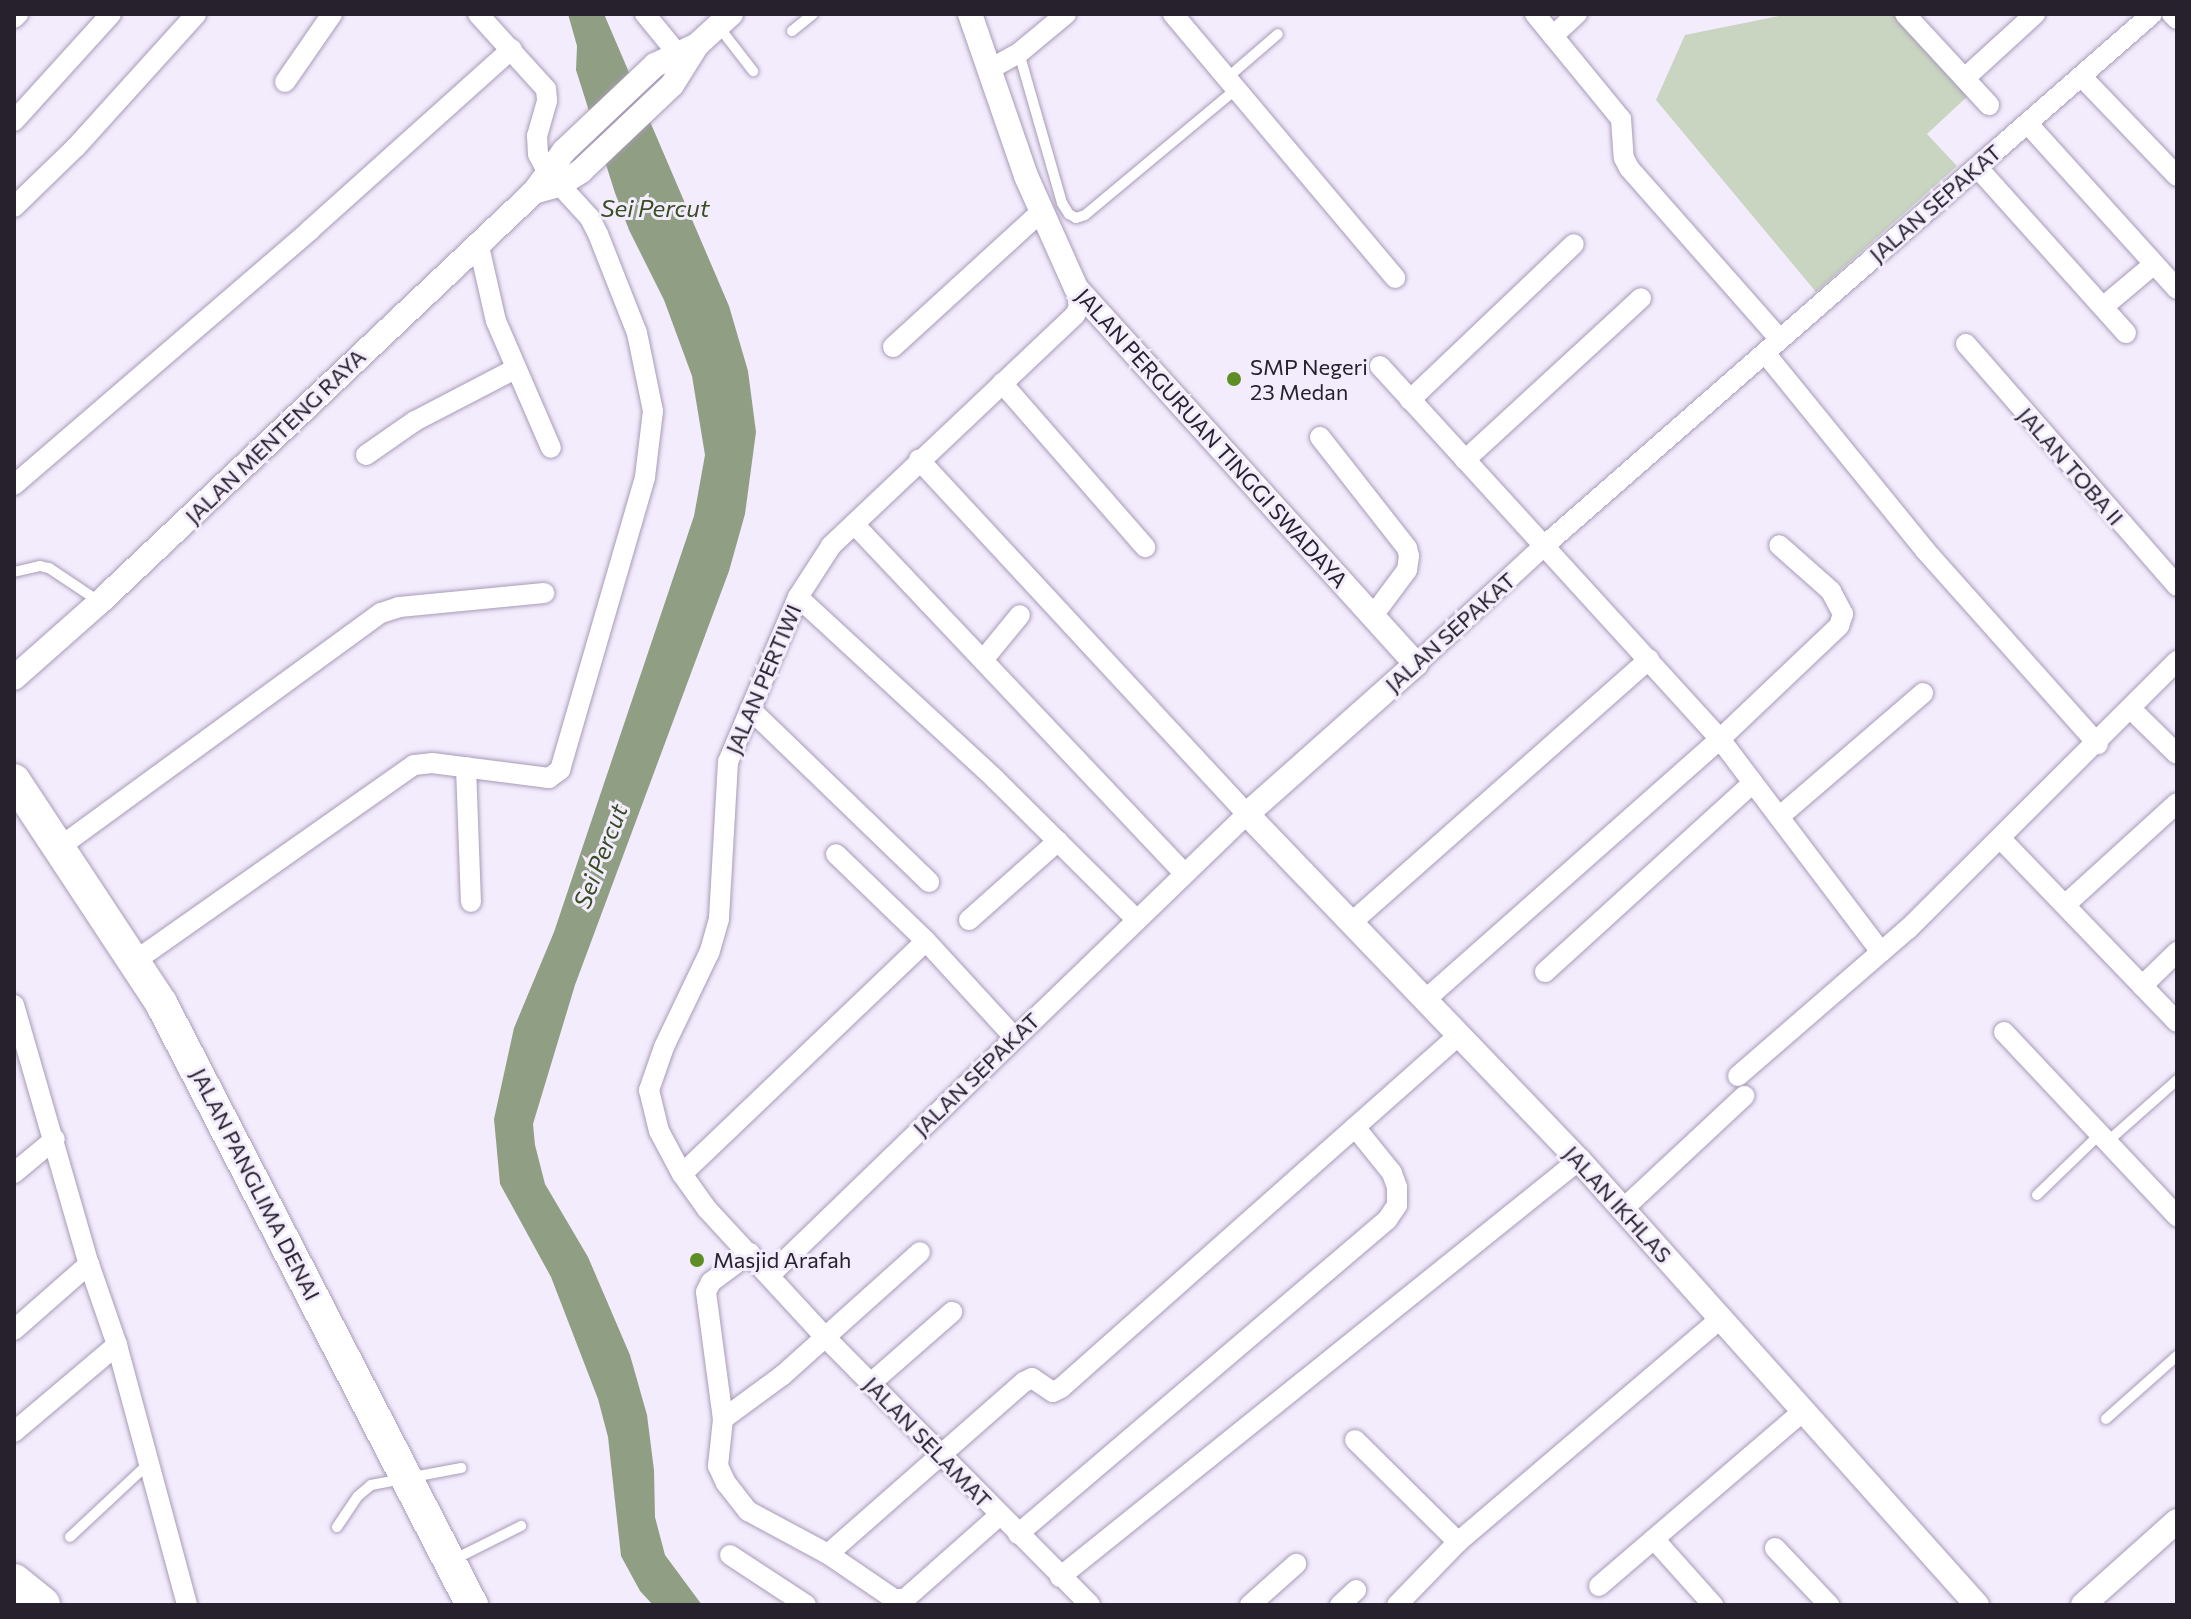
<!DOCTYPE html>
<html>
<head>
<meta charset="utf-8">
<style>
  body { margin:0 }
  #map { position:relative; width:2191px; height:1619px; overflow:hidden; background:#f3ecfd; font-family:Commissioner,sans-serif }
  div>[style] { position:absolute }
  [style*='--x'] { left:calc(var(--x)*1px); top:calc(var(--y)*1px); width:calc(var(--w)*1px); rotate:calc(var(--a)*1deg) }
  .green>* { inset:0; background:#c9d4c1 }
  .water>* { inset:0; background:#909f84 }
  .roads { filter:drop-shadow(0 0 2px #a89bb7) drop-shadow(0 0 2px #a89bb7) }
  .service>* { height:10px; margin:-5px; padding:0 5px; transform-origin:5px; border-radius:5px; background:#fff }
  .minor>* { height:20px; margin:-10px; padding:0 10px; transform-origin:10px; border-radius:10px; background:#fff }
  .tertiary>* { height:24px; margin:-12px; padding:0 12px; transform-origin:12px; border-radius:12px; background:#fff }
  .primary>* { height:32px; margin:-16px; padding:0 16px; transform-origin:16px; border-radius:16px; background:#fff }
  .motorway>* { height:36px; margin:-18px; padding:0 18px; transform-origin:18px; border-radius:18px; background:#fff }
  .dots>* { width:22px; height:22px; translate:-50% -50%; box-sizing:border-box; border:4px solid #f3ecfd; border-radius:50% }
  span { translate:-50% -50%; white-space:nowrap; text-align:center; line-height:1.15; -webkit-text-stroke:6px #f3ecfd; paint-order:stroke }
  .street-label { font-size:22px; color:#26212c }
  .poi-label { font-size:22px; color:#26212c }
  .left { translate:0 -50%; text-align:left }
  .water-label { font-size:24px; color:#384d22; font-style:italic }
  .frame { position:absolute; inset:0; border:16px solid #26212c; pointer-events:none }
</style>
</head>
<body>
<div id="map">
  <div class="green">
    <div style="clip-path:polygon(1788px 14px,1897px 14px,1970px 94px,1927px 134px,1957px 166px,1816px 292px,1656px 100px,1685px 35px)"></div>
  </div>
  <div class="water">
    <div style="clip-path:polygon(568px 14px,604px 14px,729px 306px,748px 371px,756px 432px,745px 514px,729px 571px,575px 985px,533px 1124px,535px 1145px,545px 1184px,588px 1257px,630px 1355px,647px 1415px,654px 1470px,655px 1517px,665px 1555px,702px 1605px,653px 1605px,640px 1591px,621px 1556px,608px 1437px,598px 1399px,551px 1277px,500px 1184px,494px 1119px,514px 1028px,554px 932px,694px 516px,705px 455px,692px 376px,664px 300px,629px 230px,615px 193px,576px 70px,577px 46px)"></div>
  </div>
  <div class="roads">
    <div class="service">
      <div style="--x:719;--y:27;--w:56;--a:52.3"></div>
      <div style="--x:792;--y:31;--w:27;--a:-39"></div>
      <div style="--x:1019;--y:53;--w:156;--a:74"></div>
      <div style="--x:1062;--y:203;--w:13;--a:58"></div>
      <div style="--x:1069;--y:214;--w:8;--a:30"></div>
      <div style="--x:1076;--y:218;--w:9;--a:-18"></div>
      <div style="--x:1085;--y:215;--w:197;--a:-39.8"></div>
      <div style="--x:1227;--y:78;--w:67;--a:-40.8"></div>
      <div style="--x:14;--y:572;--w:27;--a:-13"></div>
      <div style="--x:40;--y:566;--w:9;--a:13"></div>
      <div style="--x:49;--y:568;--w:61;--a:33.7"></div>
      <div style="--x:2107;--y:1142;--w:94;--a:-41.5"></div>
      <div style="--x:2037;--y:1195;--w:88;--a:-44.1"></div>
      <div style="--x:2106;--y:1419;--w:95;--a:-41.6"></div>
      <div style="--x:337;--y:1527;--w:37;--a:-56"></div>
      <div style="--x:358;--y:1496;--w:17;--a:-40"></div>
      <div style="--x:371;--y:1485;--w:92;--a:-10.7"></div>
      <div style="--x:70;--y:1537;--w:105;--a:-43.1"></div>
      <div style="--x:455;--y:1559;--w:74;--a:-26.6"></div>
    </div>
    <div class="minor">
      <div style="--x:645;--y:14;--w:65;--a:50.6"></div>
      <div style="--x:1173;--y:14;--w:345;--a:49.9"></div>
      <div style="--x:1535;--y:14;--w:136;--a:50.7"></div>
      <div style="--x:1621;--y:119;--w:39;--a:86"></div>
      <div style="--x:1624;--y:158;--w:11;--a:63"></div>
      <div style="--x:1629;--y:168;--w:228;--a:48.6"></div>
      <div style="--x:1905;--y:14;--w:124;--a:47.3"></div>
      <div style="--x:2172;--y:14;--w:7;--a:45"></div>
      <div style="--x:14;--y:18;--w:6;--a:-45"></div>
      <div style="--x:1553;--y:36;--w:33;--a:-43"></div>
      <div style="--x:990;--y:69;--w:33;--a:-29"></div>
      <div style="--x:1019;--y:53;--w:61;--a:-39.7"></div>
      <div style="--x:2082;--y:77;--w:137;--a:46.2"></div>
      <div style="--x:1965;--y:78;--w:95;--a:-42.4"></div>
      <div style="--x:285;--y:82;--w:83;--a:-55.3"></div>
      <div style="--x:14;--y:121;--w:144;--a:-47.8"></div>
      <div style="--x:2028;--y:124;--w:222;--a:47.9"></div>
      <div style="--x:1977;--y:167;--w:223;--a:48.1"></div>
      <div style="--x:14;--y:207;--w:86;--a:-44.1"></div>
      <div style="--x:76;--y:147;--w:179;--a:-47.9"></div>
      <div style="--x:478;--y:242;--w:81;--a:77.2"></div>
      <div style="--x:496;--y:321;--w:138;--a:66.6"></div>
      <div style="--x:1076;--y:288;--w:19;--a:81"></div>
      <div style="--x:1079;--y:307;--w:9;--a:117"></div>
      <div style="--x:1075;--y:315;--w:336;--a:136.6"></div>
      <div style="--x:831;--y:546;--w:61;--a:122.9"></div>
      <div style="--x:798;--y:597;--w:179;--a:113"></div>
      <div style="--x:728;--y:762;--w:157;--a:93.3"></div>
      <div style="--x:719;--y:919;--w:35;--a:106"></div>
      <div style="--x:709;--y:953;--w:104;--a:115.6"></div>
      <div style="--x:664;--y:1047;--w:46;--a:109.2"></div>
      <div style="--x:649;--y:1090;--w:42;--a:76.3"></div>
      <div style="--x:659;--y:1131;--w:49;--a:61.9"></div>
      <div style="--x:682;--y:1174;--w:43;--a:54.5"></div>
      <div style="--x:707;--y:1209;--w:176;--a:47.3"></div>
      <div style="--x:826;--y:1338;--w:375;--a:45.3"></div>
      <div style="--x:2103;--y:307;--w:67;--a:-40.1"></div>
      <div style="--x:1966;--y:344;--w:321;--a:48.9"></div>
      <div style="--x:893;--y:347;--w:200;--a:-42.4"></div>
      <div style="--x:1765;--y:353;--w:254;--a:50.9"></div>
      <div style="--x:1925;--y:550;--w:260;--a:48.3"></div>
      <div style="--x:1380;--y:366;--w:505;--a:47.65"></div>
      <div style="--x:1720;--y:739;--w:267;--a:52.9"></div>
      <div style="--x:1002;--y:383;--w:218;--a:48.9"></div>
      <div style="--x:1410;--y:400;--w:226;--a:-43.6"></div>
      <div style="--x:1320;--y:437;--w:141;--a:51.9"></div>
      <div style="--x:1407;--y:548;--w:8;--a:76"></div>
      <div style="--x:1409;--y:556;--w:14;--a:98"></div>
      <div style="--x:1407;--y:570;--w:59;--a:126.7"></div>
      <div style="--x:366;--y:455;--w:60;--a:-34.8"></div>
      <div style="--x:415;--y:421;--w:113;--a:-27.5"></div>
      <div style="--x:1465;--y:460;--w:239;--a:-42.6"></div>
      <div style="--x:14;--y:485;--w:391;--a:-40.7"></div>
      <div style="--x:310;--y:230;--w:271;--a:-41.9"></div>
      <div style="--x:854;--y:524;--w:479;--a:46.6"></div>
      <div style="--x:798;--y:597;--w:268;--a:42.7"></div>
      <div style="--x:995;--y:779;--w:199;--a:44.8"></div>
      <div style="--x:983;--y:660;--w:58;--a:-50.6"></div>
      <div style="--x:1416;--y:664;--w:174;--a:-42.7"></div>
      <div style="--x:1544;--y:546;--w:808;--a:-41.19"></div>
      <div style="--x:750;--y:709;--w:249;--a:44"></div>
      <div style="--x:2131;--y:709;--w:64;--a:44.4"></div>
      <div style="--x:466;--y:767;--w:135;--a:87.9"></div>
      <div style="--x:1779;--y:817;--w:190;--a:-40.7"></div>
      <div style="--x:2000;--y:838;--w:255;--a:46.1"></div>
      <div style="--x:57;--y:849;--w:401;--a:-36.1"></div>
      <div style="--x:381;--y:613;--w:19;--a:-18"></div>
      <div style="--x:399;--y:607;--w:146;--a:-5.5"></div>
      <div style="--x:2065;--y:905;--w:151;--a:-42.3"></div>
      <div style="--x:969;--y:920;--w:119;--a:-41.6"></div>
      <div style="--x:1351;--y:923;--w:398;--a:-41.5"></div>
      <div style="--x:926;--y:941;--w:130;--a:47.5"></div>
      <div style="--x:135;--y:961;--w:341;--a:-35.1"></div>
      <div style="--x:414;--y:765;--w:18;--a:-6"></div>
      <div style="--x:432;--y:763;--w:118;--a:7.3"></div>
      <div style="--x:549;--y:778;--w:14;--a:-36"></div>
      <div style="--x:560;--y:770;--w:305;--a:-73.8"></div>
      <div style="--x:645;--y:477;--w:66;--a:-83.1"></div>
      <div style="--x:653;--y:411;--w:80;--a:-101.6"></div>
      <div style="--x:637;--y:333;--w:106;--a:-111.5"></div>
      <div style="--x:598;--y:234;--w:18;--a:-117"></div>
      <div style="--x:590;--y:218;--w:64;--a:-132.5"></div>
      <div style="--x:547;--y:171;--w:19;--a:-118"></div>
      <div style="--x:538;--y:154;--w:18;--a:-93"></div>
      <div style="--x:537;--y:136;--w:37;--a:-74"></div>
      <div style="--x:547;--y:100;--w:11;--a:-95"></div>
      <div style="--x:546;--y:89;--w:101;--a:-132.2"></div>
      <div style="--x:1545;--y:972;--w:281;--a:-42.3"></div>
      <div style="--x:2142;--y:986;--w:49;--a:-44.2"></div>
      <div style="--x:1425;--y:1000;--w:394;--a:-41.5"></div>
      <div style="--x:1720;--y:739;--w:164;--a:-43.5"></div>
      <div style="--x:1839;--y:626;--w:13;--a:-72"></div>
      <div style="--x:1843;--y:614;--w:26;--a:-118"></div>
      <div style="--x:1831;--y:591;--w:69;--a:-138.5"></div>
      <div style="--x:14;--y:1005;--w:270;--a:73.9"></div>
      <div style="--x:89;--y:1264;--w:86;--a:70.9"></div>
      <div style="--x:117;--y:1345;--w:269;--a:74.9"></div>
      <div style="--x:2004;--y:1032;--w:253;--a:46.8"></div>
      <div style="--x:1738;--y:1076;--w:225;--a:-40.9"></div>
      <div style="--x:1908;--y:929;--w:380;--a:-44.9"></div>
      <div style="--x:14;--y:1173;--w:53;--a:-39.7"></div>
      <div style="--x:682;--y:1174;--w:337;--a:-43.7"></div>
      <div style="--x:926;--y:941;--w:125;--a:-136"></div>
      <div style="--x:1623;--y:1209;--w:166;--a:-43"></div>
      <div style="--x:750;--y:1253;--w:49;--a:143.4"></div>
      <div style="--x:711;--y:1282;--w:11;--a:117"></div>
      <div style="--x:706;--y:1292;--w:128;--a:82.4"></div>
      <div style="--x:723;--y:1419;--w:47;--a:96.1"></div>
      <div style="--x:718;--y:1466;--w:19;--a:65"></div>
      <div style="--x:726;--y:1483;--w:36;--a:52"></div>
      <div style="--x:748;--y:1511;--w:91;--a:28.3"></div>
      <div style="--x:828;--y:1554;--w:80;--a:34.3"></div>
      <div style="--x:894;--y:1599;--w:11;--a:0"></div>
      <div style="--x:905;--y:1599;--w:127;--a:-41.5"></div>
      <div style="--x:771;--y:1274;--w:662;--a:-44.02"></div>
      <div style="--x:1247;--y:814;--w:483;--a:-132.8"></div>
      <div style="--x:14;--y:1330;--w:100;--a:-41.3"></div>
      <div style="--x:871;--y:1383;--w:108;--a:-41.2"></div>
      <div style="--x:723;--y:1419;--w:74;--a:-36.3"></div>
      <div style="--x:783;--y:1375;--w:184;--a:-41.9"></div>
      <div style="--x:14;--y:1432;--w:135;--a:-40.2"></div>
      <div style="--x:1355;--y:1440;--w:145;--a:44.7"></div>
      <div style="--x:1018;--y:1534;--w:485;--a:-40.4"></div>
      <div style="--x:1387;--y:1220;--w:18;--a:-56"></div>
      <div style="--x:1397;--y:1205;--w:18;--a:-90"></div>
      <div style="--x:1397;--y:1187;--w:15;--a:-110"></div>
      <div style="--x:1392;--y:1173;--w:59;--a:-128.8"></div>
      <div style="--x:1654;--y:1539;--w:89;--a:48.2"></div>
      <div style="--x:1775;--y:1548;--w:79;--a:46.5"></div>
      <div style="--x:828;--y:1554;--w:261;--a:-41.3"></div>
      <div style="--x:1024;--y:1382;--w:9;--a:-27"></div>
      <div style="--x:1032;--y:1378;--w:25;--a:34"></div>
      <div style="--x:1053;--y:1392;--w:9;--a:-27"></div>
      <div style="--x:1061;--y:1388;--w:532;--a:-41.57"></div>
      <div style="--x:730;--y:1555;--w:91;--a:33.3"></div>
      <div style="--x:1060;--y:1577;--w:666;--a:-38.78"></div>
      <div style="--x:1599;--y:1586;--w:270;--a:-40.6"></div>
      <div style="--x:1250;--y:1605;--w:62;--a:-41.7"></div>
      <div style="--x:1340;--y:1605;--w:22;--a:-43"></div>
      <div style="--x:1397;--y:1605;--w:88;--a:-45.9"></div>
      <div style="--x:1458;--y:1542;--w:345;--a:-40.4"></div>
    </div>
    <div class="tertiary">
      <div style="--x:970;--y:14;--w:171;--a:70.9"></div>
      <div style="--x:1026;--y:176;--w:123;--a:65.9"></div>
      <div style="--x:1076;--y:288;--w:507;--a:47.88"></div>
      <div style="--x:1416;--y:664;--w:226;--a:138.4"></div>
      <div style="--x:1247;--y:814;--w:480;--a:46.2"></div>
      <div style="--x:1579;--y:1160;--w:597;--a:48.19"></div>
      <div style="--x:534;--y:192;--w:26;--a:-16"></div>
      <div style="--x:559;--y:185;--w:26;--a:-32"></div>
      <div style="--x:581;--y:171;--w:125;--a:-43.4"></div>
      <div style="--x:672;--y:85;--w:47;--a:-58"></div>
      <div style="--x:697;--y:45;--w:46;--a:-42.4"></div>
      <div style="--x:14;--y:678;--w:115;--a:-41.5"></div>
      <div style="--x:100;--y:602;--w:597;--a:-43.37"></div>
      <div style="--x:534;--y:192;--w:51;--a:-53.8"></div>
      <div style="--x:564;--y:151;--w:125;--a:-43.4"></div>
      <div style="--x:655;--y:65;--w:47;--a:-25.5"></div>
      <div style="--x:2083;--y:1605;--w:126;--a:-41.8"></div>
    </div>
    <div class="primary">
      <div style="--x:14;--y:780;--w:267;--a:56.6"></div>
      <div style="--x:161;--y:1003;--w:678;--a:62.68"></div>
    </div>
    <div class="motorway">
      <div style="--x:14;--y:1582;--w:36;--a:39"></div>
    </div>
  </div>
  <div class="dots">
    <div style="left:1234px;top:379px;background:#5e8e23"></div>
    <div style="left:697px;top:1260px;background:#5e8e23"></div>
  </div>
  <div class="street-label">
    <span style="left:1935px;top:203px;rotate:-41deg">JALAN SEPAKAT</span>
    <span style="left:275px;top:436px;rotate:-44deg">JALAN MENTENG RAYA</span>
    <span style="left:1212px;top:438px;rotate:48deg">JALAN PERGURUAN TINGGI SWADAYA</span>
    <span style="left:2071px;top:466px;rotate:49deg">JALAN TOBA II</span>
    <span style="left:1450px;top:632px;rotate:-42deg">JALAN SEPAKAT</span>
    <span style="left:763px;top:679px;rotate:-67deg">JALAN PERTIWI</span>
    <span style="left:976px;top:1074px;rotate:-44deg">JALAN SEPAKAT</span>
    <span style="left:256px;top:1184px;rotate:63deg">JALAN PANGLIMA DENAI</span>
    <span style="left:1618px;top:1204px;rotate:48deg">JALAN IKHLAS</span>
    <span style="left:928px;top:1442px;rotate:46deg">JALAN SELAMAT</span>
  </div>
  <div class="poi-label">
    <span class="left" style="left:1250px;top:379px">SMP Negeri<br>23 Medan</span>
    <span class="left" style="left:713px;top:1260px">Masjid Arafah</span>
  </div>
  <div class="water-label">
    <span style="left:655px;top:208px">Sei Percut</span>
    <span style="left:600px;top:856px;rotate:-69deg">Sei Percut</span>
  </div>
  <div class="frame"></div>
</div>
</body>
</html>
